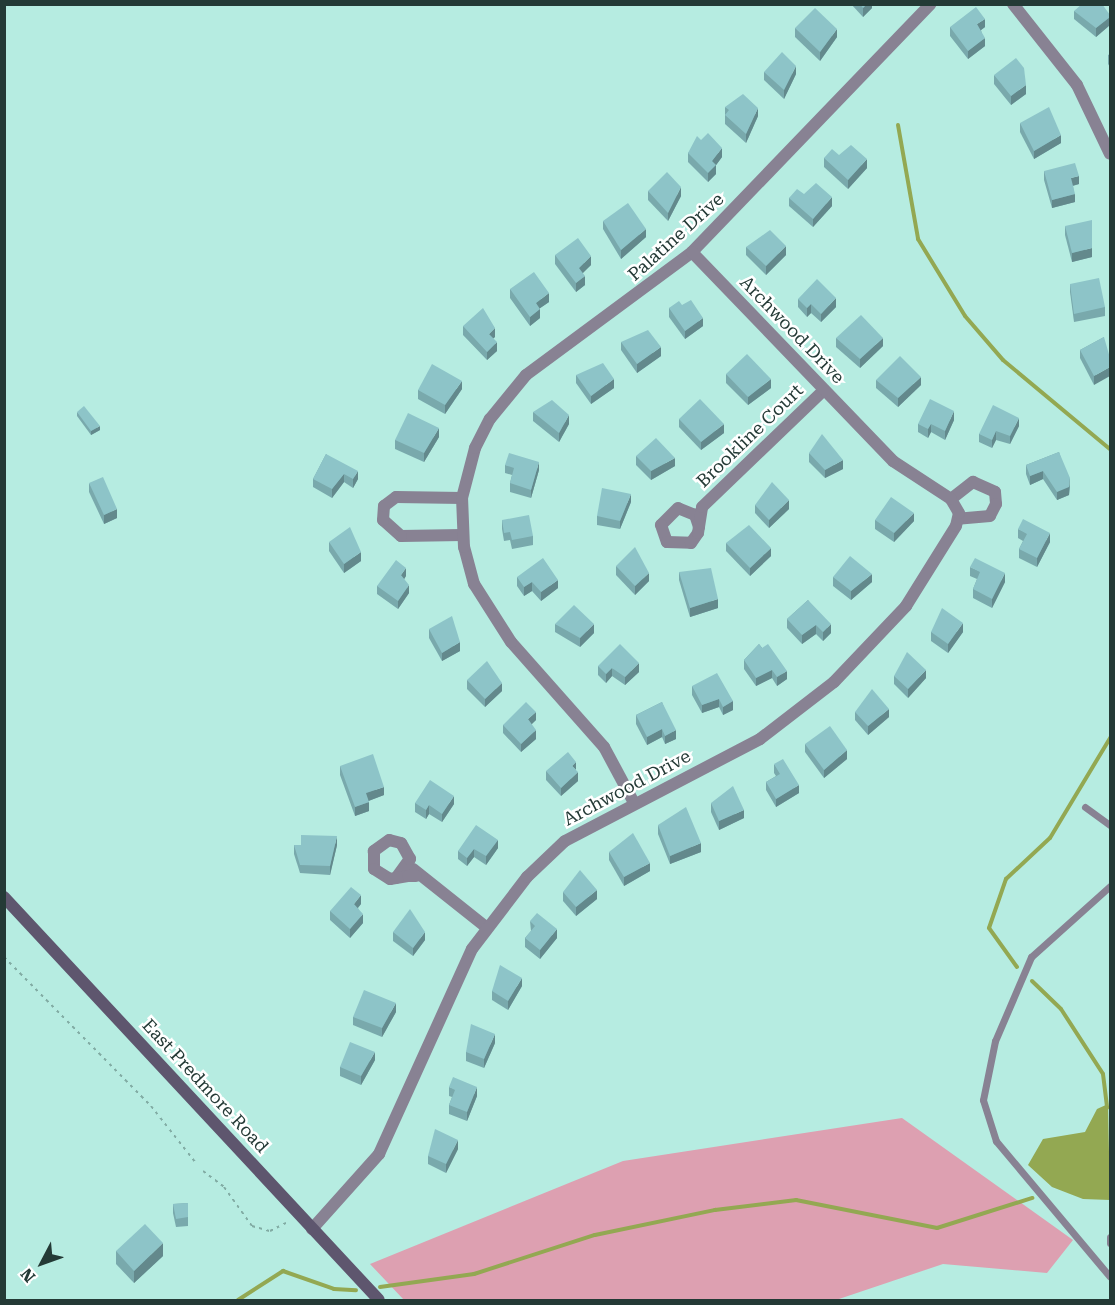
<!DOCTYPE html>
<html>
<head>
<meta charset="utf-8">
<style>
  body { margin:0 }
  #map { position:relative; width:1115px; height:1305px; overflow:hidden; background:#b6ece1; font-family:"Roboto Serif",serif }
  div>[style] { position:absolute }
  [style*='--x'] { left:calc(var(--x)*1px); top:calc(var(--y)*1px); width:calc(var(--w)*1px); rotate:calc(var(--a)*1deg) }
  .green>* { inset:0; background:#dda0b1 }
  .water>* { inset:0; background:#93a852 }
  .stream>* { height:4px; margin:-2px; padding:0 2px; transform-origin:2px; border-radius:2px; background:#93a852 }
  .path>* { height:2px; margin-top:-1px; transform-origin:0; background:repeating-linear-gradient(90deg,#81aba3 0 3px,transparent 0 7.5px) }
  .lane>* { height:7px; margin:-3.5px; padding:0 3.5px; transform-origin:3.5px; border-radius:3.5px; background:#888293 }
  .street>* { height:12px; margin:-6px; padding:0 6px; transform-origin:6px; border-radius:6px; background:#888293 }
  .secondary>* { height:12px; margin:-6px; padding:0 6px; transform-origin:6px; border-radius:6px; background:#5e566e }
  .wall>* { inset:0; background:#79a9ac }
  .shaded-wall>* { inset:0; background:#63898c }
  .building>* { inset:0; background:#8dc4c8 }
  span { translate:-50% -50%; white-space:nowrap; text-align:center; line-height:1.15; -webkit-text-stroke:5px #fff; paint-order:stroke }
  .street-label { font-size:18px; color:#243a36 }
  .frame { position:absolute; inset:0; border:6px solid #243a36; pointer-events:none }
  .north { position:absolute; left:12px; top:1233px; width:60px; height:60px; -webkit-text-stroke:4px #fff; paint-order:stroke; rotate:229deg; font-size:16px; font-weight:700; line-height:24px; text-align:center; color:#243a36 }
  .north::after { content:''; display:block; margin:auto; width:21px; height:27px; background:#243a36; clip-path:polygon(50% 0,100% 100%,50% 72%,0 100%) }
</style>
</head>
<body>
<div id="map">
  <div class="green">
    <div style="clip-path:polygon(902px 1118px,1073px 1240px,1047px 1273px,943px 1264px,836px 1300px,404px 1300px,370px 1264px,623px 1161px)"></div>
  </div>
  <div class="water">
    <div style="clip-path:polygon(1108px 1104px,1110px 1200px,1083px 1199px,1052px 1187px,1028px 1165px,1043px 1139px,1085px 1132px,1097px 1109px)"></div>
  </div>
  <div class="stream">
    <div style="--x:898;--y:125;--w:116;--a:80"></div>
    <div style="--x:918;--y:239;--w:90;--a:58.6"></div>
    <div style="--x:965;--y:316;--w:58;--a:49.2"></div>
    <div style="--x:1003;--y:360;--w:139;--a:39.8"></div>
    <div style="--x:1017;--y:967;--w:48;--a:-125.7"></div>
    <div style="--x:989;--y:928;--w:52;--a:-70.9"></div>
    <div style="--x:1006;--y:879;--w:60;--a:-43"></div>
    <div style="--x:1050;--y:838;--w:117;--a:-59"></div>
    <div style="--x:1032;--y:981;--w:40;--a:44"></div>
    <div style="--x:1061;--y:1009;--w:77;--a:57.1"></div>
    <div style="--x:1103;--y:1074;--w:34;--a:83"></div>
    <div style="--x:380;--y:1287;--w:95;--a:-7.9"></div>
    <div style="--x:474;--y:1274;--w:127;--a:-17.9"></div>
    <div style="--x:595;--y:1235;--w:123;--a:-11.8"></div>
    <div style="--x:715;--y:1210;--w:82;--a:-7"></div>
    <div style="--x:796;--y:1200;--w:144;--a:11.2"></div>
    <div style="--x:937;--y:1228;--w:100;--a:-17.5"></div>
    <div style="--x:238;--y:1300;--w:54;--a:-32.8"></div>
    <div style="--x:283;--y:1271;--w:54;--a:19.4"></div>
    <div style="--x:334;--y:1289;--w:22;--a:3"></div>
  </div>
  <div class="path">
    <div style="--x:4;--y:957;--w:209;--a:45.4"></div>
    <div style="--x:151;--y:1106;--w:73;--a:51.7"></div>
    <div style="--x:203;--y:1171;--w:26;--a:37"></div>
    <div style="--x:224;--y:1187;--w:48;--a:54.3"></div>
    <div style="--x:252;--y:1226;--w:19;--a:16"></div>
    <div style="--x:270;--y:1231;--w:18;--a:-27"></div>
  </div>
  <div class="lane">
    <div style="--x:1085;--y:807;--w:31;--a:36"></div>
    <div style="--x:1110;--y:886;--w:106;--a:138.1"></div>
    <div style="--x:1031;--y:957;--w:91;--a:113.2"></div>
    <div style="--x:995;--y:1041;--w:60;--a:101.5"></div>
    <div style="--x:983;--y:1100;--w:43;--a:72.4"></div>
    <div style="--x:996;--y:1141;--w:177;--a:50"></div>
    <div style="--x:1110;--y:1237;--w:6;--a:90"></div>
  </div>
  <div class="street">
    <div style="--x:1013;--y:4;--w:103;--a:51.7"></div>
    <div style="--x:1077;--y:85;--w:76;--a:64.4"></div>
    <div style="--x:951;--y:499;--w:28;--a:-38"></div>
    <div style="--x:973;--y:482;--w:24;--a:24"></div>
    <div style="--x:995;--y:492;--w:12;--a:85"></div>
    <div style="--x:996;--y:504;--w:13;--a:117"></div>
    <div style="--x:990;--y:516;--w:32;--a:175"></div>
    <div style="--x:699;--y:527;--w:13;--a:-108"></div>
    <div style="--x:695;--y:515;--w:18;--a:-158"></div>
    <div style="--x:678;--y:508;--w:24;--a:135"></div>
    <div style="--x:661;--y:525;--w:18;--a:71"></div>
    <div style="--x:667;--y:542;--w:24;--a:2"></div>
    <div style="--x:691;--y:543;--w:12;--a:-55"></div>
    <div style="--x:698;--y:533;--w:26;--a:-81"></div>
    <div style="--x:702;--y:507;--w:169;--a:-43.8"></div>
    <div style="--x:462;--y:535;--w:61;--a:179.1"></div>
    <div style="--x:401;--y:536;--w:24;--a:-138"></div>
    <div style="--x:383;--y:520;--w:14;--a:-86"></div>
    <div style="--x:384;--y:506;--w:15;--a:-37"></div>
    <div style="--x:396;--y:497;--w:66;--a:0.9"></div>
    <div style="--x:633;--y:801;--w:61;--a:-118.2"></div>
    <div style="--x:604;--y:747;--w:140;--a:-131.5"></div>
    <div style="--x:511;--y:642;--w:69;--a:-122.5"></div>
    <div style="--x:474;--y:584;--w:38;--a:-105"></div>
    <div style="--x:464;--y:547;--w:49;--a:-92.3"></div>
    <div style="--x:462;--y:498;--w:52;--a:-75.4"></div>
    <div style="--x:475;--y:448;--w:33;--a:-63"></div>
    <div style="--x:490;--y:419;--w:57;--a:-50.7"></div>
    <div style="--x:526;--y:375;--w:207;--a:-36.5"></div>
    <div style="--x:692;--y:252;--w:344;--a:-46.1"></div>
    <div style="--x:413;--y:869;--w:93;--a:38.5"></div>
    <div style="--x:396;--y:878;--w:24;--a:-54"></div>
    <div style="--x:410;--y:859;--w:18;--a:-119"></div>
    <div style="--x:401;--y:843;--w:12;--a:-166"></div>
    <div style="--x:389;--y:840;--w:19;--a:144"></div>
    <div style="--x:374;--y:851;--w:18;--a:90"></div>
    <div style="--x:374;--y:869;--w:19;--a:32"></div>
    <div style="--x:390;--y:879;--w:18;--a:-9"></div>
    <div style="--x:408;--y:876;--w:8;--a:0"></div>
    <div style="--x:312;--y:1229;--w:101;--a:-48.2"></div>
    <div style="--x:379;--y:1154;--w:225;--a:-65.6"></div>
    <div style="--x:472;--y:949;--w:91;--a:-52.6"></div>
    <div style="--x:527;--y:877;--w:52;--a:-43.5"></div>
    <div style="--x:565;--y:841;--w:220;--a:-27.6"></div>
    <div style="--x:760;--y:739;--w:93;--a:-37.6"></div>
    <div style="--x:834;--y:682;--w:105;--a:-46.5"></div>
    <div style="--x:906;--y:606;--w:94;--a:-58"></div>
    <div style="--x:956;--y:526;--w:13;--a:-77"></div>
    <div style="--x:959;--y:513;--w:16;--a:-120"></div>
    <div style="--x:951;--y:499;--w:69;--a:-146.8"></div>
    <div style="--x:893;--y:461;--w:290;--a:-133.9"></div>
  </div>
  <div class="secondary">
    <div style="--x:4;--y:897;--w:550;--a:47.06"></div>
  </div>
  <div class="wall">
    <div style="clip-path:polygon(851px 4px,872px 4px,872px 8px,863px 17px)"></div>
    <div style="clip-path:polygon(1074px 11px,1110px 15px,1110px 25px,1096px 37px,1074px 19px)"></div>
    <div style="clip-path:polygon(950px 27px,985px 27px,981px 30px,985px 46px,968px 59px,950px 36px)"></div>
    <div style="clip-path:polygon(795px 28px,837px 37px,820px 61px,795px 37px)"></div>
    <div style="clip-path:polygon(1110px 54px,1110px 67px,1108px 64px,1108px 55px)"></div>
    <div style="clip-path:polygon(764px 72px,796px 74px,784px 99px,764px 80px)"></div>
    <div style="clip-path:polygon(994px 75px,1026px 94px,1011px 105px,994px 84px)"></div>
    <div style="clip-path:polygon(725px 107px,758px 116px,746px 143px,725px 124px)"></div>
    <div style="clip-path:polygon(1020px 123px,1061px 143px,1034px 159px,1020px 132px)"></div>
    <div style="clip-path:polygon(701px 140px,722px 157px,716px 165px,716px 174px,708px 182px,688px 162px,688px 153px)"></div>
    <div style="clip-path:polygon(839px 155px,867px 168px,848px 189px,824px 167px,824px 158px)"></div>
    <div style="clip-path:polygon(1044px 171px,1079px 184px,1073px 186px,1075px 202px,1052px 208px,1044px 180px)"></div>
    <div style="clip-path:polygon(648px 191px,681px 196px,668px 221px,648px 200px)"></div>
    <div style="clip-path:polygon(804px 194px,832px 206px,813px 227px,789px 206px,789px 198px)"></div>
    <div style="clip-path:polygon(603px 221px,646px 237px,621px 259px,603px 229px)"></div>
    <div style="clip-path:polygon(1065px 226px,1092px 257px,1072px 262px,1065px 235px)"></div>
    <div style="clip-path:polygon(746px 247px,786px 255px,766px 275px,746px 255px)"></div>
    <div style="clip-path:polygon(555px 255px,591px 265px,582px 273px,585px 285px,576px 292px,555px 264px)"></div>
    <div style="clip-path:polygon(1070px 284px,1105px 307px,1105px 316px,1074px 322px,1070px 292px)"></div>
    <div style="clip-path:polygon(510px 289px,549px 302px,540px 308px,540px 318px,530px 326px,510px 298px)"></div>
    <div style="clip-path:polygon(798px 299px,836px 307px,821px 322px,811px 313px,807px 317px,798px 307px)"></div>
    <div style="clip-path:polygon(682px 305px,703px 326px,685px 339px,669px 317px,669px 308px)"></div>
    <div style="clip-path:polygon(463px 326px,495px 337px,493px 338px,497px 351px,487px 360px,463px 335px)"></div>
    <div style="clip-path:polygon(1104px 337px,1094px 385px,1080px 358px,1080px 350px)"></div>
    <div style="clip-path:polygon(836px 338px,883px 346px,860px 368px,836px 347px)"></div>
    <div style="clip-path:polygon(621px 342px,661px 356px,637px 373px,621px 350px)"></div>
    <div style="clip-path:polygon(726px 374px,771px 388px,748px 405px,726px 383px)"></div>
    <div style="clip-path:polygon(576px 375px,614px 388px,591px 404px,576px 383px)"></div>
    <div style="clip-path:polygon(876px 380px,921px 385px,898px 407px,876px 388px)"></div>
    <div style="clip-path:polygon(462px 389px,445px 414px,418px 399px,418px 390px)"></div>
    <div style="clip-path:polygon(77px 412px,100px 430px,91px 435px,77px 416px)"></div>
    <div style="clip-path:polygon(533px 412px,569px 424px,559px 442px,533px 421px)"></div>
    <div style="clip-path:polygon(679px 419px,724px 433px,701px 450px,679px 427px)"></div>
    <div style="clip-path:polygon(954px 420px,945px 440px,931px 432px,928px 438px,918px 432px,918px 424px)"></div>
    <div style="clip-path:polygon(1019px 426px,1010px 444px,996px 440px,992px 448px,979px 442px,979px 434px)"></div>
    <div style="clip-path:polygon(439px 437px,424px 462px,395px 449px,395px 440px)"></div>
    <div style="clip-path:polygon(1059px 452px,1070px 487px,1069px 495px,1057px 500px,1043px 479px,1030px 485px,1026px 474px,1026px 465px)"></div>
    <div style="clip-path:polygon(809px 453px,843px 469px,825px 478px,809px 462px)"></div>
    <div style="clip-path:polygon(326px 454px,358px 479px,353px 488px,344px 482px,332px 498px,313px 487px,313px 479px)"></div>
    <div style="clip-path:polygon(636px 456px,675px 466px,651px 480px,636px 465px)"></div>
    <div style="clip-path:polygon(505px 465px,539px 470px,531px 498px,510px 492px,510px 483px,512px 475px,505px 473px)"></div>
    <div style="clip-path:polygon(89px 483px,117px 518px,104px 524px,89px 492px)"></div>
    <div style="clip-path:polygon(631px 502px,620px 529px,597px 525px,597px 516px)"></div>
    <div style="clip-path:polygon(755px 505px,789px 509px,769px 528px,755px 513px)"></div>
    <div style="clip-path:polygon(502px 520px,533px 536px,533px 545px,512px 549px,510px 540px,504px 541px,502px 529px)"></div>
    <div style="clip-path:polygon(875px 520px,914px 521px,894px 542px,875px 529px)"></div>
    <div style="clip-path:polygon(1018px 529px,1050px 542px,1037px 567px,1019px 558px,1019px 549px,1023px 541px,1018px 538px)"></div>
    <div style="clip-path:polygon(329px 542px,361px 561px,344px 573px,329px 551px)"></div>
    <div style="clip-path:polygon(726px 543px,771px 556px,750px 576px,726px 551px)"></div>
    <div style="clip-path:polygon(616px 566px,649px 581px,635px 595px,616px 575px)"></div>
    <div style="clip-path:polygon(970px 567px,1005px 582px,992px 608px,973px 598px,973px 589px,977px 579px,970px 576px)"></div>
    <div style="clip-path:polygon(679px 572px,718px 608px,690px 617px,679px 580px)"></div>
    <div style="clip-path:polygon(406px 576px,404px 579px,409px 593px,398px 609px,377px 594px,377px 586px)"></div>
    <div style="clip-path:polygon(517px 577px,558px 588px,541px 601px,532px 591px,524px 596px,517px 586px)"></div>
    <div style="clip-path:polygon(833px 577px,872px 582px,851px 600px,833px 586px)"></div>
    <div style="clip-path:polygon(808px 600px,831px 633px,823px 641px,816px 634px,802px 644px,787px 628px,787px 619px)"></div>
    <div style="clip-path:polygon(555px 624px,594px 633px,580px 647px,555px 632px)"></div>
    <div style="clip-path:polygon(429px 629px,460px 651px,442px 661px,429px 638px)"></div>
    <div style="clip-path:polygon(931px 632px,963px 632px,948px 653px,931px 641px)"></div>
    <div style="clip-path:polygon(759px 644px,787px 679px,777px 686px,772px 678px,756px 686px,744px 669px,744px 660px)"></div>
    <div style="clip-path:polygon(598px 666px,639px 672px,625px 685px,612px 676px,606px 683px,598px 675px)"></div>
    <div style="clip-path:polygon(894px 676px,926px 678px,908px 698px,894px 684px)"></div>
    <div style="clip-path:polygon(467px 680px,502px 691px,485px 707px,467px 689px)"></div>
    <div style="clip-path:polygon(692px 686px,733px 701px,733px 710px,723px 715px,719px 707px,702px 713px,692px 695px)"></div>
    <div style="clip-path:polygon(662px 702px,676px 739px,665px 744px,662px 737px,647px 745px,636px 724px,636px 715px)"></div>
    <div style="clip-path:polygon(855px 712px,889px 717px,868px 735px,855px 720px)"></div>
    <div style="clip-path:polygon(536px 720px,531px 724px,536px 739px,521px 752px,503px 733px,503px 725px)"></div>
    <div style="clip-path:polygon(805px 744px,847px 759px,824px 778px,805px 752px)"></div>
    <div style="clip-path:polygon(774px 764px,799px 793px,776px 807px,766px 790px,766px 782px,776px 776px,774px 773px)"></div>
    <div style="clip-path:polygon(340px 766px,384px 795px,368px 801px,369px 811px,355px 816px,340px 775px)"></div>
    <div style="clip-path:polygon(546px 771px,578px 781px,561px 796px,546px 780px)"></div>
    <div style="clip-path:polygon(415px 803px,454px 804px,442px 822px,429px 814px,426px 819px,415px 812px)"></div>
    <div style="clip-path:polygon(711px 803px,744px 818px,719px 830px,711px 812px)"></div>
    <div style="clip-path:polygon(658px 825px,701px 852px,670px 864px,658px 834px)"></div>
    <div style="clip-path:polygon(498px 840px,498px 848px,486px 865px,474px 857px,467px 866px,458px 859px,458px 851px)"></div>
    <div style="clip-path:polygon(294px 845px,337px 845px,330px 875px,300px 873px,294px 854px)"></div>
    <div style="clip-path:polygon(609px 852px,650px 871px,624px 886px,609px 860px)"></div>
    <div style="clip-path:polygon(563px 892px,597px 899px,576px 916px,563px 901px)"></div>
    <div style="clip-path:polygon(361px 904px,358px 908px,363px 923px,350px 938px,330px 920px,330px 911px)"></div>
    <div style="clip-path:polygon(530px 921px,557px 938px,540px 959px,525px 947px,525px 938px,531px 931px)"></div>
    <div style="clip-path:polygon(393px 932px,425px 940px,413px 956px,393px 941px)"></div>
    <div style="clip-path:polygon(522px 986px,508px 1010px,492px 1000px,492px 991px)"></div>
    <div style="clip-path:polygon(396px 1012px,382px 1037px,353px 1025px,353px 1017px)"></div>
    <div style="clip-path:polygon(495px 1043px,484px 1068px,466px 1061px,466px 1052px)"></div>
    <div style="clip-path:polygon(375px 1060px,361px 1085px,340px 1076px,340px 1067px)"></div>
    <div style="clip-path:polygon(449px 1087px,477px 1096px,467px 1121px,449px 1114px,449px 1105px,452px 1097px,449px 1096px)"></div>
    <div style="clip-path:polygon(458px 1149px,446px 1173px,428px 1164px,428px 1156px)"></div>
    <div style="clip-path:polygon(188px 1203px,188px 1226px,176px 1227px,173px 1213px,173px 1204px)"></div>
    <div style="clip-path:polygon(116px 1251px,163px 1256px,134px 1283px,116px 1264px)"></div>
  </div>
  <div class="shaded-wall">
    <div style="clip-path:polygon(867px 4px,872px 4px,872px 8px,863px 17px,863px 8px)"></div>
    <div style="clip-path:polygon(1110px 17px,1110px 25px,1096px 37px,1096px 28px)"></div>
    <div style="clip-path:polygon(985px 19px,985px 27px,977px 33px,977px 24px)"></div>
    <div style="clip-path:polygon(837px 29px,837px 37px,820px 61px,820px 52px)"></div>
    <div style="clip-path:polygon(985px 38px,985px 46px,968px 59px,968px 51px)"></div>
    <div style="clip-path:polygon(796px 66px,796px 74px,784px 99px,784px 90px)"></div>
    <div style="clip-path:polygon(1026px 85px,1026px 94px,1011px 105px,1011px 96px)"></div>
    <div style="clip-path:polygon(758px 108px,758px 116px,746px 143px,746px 134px)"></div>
    <div style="clip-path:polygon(1061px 135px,1061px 143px,1034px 159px,1034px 151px)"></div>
    <div style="clip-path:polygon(722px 148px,722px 157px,714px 168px,716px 165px,716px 174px,708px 182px,708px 173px,712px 161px)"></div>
    <div style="clip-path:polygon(867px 159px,867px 168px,848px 189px,848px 180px)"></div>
    <div style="clip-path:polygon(1079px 176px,1079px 184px,1071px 186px,1071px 178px)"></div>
    <div style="clip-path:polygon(681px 187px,681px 196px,668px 221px,668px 213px)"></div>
    <div style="clip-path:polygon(1075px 194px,1075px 202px,1052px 208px,1052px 200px)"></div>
    <div style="clip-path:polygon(832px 197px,832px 206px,813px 227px,813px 219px)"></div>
    <div style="clip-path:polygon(646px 229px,646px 237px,621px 259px,621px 250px)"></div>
    <div style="clip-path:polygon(786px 246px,786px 255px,766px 275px,766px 266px)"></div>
    <div style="clip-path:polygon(1092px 248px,1092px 257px,1072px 262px,1072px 253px)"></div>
    <div style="clip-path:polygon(591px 256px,591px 265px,579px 277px,579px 268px)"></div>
    <div style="clip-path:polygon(585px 276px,585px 285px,576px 292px,576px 283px)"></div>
    <div style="clip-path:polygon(549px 293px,549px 302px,536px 311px,536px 303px)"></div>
    <div style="clip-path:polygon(836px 298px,836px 307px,821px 322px,821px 314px)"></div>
    <div style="clip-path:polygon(811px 304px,811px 313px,807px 317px,807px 308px)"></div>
    <div style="clip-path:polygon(540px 309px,540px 318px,530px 326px,530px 317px)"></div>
    <div style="clip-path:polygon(703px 318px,703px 326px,685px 339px,685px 331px)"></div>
    <div style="clip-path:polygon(495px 328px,495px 337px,489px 342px,489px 334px)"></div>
    <div style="clip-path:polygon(883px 338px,883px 346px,860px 368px,860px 359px)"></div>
    <div style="clip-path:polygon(497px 342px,497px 351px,487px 360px,487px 352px)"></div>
    <div style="clip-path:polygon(661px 347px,661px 356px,637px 373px,637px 364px)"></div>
    <div style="clip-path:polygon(1110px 367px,1110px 376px,1094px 385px,1094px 376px)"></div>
    <div style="clip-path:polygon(921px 377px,921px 385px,898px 407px,898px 398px)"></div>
    <div style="clip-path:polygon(614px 379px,614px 388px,591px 404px,591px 396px)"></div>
    <div style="clip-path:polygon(771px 379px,771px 388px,748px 405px,748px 397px)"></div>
    <div style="clip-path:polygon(462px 381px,462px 389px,445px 414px,445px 405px)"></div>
    <div style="clip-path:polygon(954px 411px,954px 420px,945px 440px,945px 431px)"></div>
    <div style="clip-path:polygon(569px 415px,569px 424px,559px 442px,559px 433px)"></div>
    <div style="clip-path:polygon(1019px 418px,1019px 426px,1010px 444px,1010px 436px)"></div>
    <div style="clip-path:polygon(724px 424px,724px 433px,701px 450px,701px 442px)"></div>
    <div style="clip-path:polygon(931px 424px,931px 432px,928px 438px,928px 429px)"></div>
    <div style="clip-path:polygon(100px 426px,100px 430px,91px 435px,91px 431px)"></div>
    <div style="clip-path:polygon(439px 428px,439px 437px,424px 462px,424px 453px)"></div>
    <div style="clip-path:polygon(996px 431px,996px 440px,992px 448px,992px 440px)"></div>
    <div style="clip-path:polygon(675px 458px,675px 466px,651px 480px,651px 471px)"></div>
    <div style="clip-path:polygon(843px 460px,843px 469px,825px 478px,825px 470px)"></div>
    <div style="clip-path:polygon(539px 462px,539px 470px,531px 498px,531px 490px)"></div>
    <div style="clip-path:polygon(358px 471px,358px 479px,353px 488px,353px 479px)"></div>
    <div style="clip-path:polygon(1043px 471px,1043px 479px,1030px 485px,1030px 476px)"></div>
    <div style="clip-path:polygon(344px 474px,344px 482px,332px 498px,332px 489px)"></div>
    <div style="clip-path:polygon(1070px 478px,1069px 495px,1057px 500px,1057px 492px)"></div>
    <div style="clip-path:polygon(631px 494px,631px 502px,620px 529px,620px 521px)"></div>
    <div style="clip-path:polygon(789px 500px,789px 509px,769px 528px,769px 520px)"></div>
    <div style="clip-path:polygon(117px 509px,117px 518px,104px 524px,104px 515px)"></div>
    <div style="clip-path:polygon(914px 513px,914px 521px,894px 542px,894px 533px)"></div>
    <div style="clip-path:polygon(1050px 533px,1050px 542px,1037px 567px,1037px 558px)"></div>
    <div style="clip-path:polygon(771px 548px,771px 556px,750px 576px,750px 568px)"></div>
    <div style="clip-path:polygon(361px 552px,361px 561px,344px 573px,344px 564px)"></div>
    <div style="clip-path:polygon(406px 568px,406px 576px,401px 584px,401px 575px)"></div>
    <div style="clip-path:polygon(649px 573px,649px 581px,635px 595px,635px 586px)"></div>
    <div style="clip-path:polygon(1005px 573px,1005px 582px,992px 608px,992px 599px)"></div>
    <div style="clip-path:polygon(872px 574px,872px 582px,851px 600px,851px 591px)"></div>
    <div style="clip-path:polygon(558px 580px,558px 588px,541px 601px,541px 592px)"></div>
    <div style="clip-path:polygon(532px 582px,532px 591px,524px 596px,524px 587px)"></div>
    <div style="clip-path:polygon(409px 585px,409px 593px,398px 609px,398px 601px)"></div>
    <div style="clip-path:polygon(718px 599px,718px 608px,690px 617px,690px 608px)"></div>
    <div style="clip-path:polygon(963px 623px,963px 632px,948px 653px,948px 644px)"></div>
    <div style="clip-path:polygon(594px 624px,594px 633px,580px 647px,580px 638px)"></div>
    <div style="clip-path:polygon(831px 624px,831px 633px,823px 641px,823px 632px)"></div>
    <div style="clip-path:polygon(816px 625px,816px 634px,802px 644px,802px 635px)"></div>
    <div style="clip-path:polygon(460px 642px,460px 651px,442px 661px,442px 653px)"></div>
    <div style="clip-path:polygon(639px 663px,639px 672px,625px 685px,625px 677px)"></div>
    <div style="clip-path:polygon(612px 668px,612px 676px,606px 683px,606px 674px)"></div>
    <div style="clip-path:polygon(772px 670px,772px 678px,756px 686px,756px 678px)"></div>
    <div style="clip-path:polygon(926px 670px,926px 678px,908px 698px,908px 689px)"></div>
    <div style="clip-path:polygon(787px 671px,787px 679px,777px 686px,777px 677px)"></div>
    <div style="clip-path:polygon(502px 683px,502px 691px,485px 707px,485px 699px)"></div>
    <div style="clip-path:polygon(719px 699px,719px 707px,702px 713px,702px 705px)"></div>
    <div style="clip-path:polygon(733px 701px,733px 710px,723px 715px,723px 707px)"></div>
    <div style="clip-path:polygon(889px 709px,889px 717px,868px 735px,868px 726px)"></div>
    <div style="clip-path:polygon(536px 712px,536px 720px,528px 728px,528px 719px)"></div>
    <div style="clip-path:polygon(662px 729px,662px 737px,647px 745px,647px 737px)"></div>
    <div style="clip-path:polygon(536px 730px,536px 739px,521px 752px,521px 744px)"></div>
    <div style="clip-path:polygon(676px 730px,676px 739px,665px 744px,665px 736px)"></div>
    <div style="clip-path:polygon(847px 750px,847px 759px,824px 778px,824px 770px)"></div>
    <div style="clip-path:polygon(576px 762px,576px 770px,572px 766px)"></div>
    <div style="clip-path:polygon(578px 772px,578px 781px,561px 796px,561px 788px)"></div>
    <div style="clip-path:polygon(799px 785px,799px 793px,776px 807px,776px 799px)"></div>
    <div style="clip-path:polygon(384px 787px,384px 795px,366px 802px,366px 793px)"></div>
    <div style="clip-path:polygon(454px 796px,454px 804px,442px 822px,442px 814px)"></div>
    <div style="clip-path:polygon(369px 802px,369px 811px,355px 816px,355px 807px)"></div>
    <div style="clip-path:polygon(429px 805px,429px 814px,426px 819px,426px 810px)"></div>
    <div style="clip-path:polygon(744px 810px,744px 818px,719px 830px,719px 821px)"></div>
    <div style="clip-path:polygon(337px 836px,337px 845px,330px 875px,330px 866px)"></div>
    <div style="clip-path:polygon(498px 840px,498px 848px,486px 865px,486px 856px)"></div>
    <div style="clip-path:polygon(701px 843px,701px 852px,670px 864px,670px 856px)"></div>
    <div style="clip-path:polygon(474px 849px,474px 857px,467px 866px,467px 858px)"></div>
    <div style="clip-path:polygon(650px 863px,650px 871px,624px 886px,624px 877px)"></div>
    <div style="clip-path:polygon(597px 890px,597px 899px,576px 916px,576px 907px)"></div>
    <div style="clip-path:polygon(361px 895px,361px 904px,354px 912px,354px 904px)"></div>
    <div style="clip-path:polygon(363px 914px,363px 923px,350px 938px,350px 929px)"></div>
    <div style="clip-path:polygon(557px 929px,557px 938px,540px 959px,540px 950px)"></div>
    <div style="clip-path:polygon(425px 932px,425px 940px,413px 956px,413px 948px)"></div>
    <div style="clip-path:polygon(522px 978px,522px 986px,508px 1010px,508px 1001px)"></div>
    <div style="clip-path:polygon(396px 1003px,396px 1012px,382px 1037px,382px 1028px)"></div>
    <div style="clip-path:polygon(495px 1034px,495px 1043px,484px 1068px,484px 1059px)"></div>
    <div style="clip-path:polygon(375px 1052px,375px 1060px,361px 1085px,361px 1076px)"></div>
    <div style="clip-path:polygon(477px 1087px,477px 1096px,467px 1121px,467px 1112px)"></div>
    <div style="clip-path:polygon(458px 1140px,458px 1149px,446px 1173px,446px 1164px)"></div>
    <div style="clip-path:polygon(163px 1243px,163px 1256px,134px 1283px,134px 1271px)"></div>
  </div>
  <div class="building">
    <div style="clip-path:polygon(860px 4px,867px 4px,863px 8px)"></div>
    <div style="clip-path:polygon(1082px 4px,1102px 4px,1110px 15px,1110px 17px,1096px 28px,1074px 11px)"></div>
    <div style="clip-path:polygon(976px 7px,985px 19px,977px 24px,985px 38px,968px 51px,950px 27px)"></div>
    <div style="clip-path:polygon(815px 8px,837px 29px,820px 52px,795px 28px)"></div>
    <div style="clip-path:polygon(782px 52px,796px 66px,784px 90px,764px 72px)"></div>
    <div style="clip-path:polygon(1016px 58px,1024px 68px,1026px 85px,1011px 96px,994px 75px)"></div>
    <div style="clip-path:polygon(743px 94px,758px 108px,746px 134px,725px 115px,729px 110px,725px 107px)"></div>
    <div style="clip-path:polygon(1049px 107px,1061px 135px,1034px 151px,1020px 123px)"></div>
    <div style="clip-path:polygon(708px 133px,722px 148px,712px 161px,716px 165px,708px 173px,688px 153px,697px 136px,701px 140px)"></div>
    <div style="clip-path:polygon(851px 145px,867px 159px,848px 180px,824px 158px,832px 149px,839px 155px)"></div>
    <div style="clip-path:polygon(1075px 163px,1079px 176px,1071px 178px,1075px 194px,1052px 200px,1044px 171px)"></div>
    <div style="clip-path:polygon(667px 172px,681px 187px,668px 213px,648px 191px)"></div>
    <div style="clip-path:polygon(816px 183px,832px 197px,813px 219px,789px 198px,797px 189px,804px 194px)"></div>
    <div style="clip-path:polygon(628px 203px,646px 229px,621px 250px,603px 221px)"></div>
    <div style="clip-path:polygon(1092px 220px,1092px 248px,1072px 253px,1065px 226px)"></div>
    <div style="clip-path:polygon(770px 230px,786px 246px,766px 266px,746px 247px)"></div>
    <div style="clip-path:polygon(578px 238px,591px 256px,579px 268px,585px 276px,576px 283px,555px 255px)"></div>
    <div style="clip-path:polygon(534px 272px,549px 293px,536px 303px,540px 309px,530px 317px,510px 289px)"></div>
    <div style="clip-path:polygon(1099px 278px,1105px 307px,1074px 314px,1070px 284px)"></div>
    <div style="clip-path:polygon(817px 279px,836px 298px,821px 314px,811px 304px,807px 308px,798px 299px)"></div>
    <div style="clip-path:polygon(691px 300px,703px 318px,685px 331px,669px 308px,679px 301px,682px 305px)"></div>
    <div style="clip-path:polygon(483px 308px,495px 328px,489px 334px,497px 342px,487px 352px,463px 326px)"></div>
    <div style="clip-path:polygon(861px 315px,883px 338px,860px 359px,836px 338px)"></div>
    <div style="clip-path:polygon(648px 330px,661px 347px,637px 364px,621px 342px)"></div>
    <div style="clip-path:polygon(1104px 337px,1110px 358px,1110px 367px,1094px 376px,1080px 350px)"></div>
    <div style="clip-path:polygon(747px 354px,771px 379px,748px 397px,726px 374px)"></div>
    <div style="clip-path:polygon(900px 356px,921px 377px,898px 398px,876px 380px)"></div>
    <div style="clip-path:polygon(603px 363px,614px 379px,591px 396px,576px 375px)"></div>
    <div style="clip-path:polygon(432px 364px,462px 381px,445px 405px,418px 390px)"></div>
    <div style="clip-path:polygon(700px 399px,724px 424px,701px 442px,679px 419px)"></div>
    <div style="clip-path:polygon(930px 399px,954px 411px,945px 431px,931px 424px,928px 429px,918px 424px)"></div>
    <div style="clip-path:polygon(552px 400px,569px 415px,559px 433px,533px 412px)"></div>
    <div style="clip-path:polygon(993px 405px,1019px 418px,1010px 436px,996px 431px,992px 440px,979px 434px)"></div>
    <div style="clip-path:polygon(84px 406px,100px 426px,91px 431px,77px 412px)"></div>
    <div style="clip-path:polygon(408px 413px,439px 428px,424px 453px,395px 440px)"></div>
    <div style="clip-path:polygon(822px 434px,843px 460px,825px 470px,809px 453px)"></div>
    <div style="clip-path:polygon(656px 438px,675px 458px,651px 471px,636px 456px)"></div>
    <div style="clip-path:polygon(1059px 452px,1070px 478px,1069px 487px,1057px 492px,1043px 471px,1030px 476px,1026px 465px)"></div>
    <div style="clip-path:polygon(509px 453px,539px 462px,531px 490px,510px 483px,514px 468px,505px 465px)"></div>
    <div style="clip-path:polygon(326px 454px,358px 471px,353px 479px,344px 474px,332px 489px,313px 479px)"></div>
    <div style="clip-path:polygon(103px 477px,117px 509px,104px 515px,89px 483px)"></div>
    <div style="clip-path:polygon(772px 482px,789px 500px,769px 520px,755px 505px)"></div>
    <div style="clip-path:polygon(602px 488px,631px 494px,620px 521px,597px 516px)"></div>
    <div style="clip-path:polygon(891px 497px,914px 513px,894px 533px,875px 520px)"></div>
    <div style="clip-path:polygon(529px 515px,533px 536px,512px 540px,510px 532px,504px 533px,502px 520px)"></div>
    <div style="clip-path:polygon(1023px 519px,1050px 533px,1037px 558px,1019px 549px,1027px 534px,1018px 529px)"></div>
    <div style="clip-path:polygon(749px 525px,771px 548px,750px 568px,726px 543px)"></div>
    <div style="clip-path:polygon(350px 527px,361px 552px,344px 564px,329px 542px)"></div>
    <div style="clip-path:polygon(635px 547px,649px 573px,635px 586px,616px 566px)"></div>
    <div style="clip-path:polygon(850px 556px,872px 574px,851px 591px,833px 577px)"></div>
    <div style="clip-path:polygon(543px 558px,558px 580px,541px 592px,532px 582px,524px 587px,517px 577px)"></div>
    <div style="clip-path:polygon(975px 558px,1005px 573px,992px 599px,973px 589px,980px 572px,970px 567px)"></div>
    <div style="clip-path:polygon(396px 560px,406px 568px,401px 575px,409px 585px,398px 601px,377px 586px)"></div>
    <div style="clip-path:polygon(711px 568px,718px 599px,690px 608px,679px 572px)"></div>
    <div style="clip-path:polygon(808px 600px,831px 624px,823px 632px,816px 625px,802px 635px,787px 619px)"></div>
    <div style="clip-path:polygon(574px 605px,594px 624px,580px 638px,555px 624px)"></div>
    <div style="clip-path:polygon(942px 608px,963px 623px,948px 644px,931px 632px)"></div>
    <div style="clip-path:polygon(452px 616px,460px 642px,442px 653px,429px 629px)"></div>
    <div style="clip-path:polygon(620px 644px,639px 663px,625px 677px,612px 668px,606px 674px,598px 666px)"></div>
    <div style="clip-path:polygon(759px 644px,762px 648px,768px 644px,787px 671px,777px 677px,772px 670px,756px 678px,744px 660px)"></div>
    <div style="clip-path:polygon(907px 652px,926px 670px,908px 689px,894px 676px)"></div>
    <div style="clip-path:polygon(487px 661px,502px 683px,485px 699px,467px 680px)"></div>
    <div style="clip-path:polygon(717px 673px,733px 701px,723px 707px,719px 699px,702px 705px,692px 686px)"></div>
    <div style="clip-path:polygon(872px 689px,889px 709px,868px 726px,855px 712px)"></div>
    <div style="clip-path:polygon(526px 702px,536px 712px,528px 719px,536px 730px,521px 744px,503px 725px)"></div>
    <div style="clip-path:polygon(662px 702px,676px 730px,665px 736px,662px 729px,647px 737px,636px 715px)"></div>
    <div style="clip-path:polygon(830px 726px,847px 750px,824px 770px,805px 744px)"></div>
    <div style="clip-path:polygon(568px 752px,576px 762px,572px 766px,578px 772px,561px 788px,546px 771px)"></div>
    <div style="clip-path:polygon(373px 754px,384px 787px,366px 793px,369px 802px,355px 807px,340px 766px)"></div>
    <div style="clip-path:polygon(783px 759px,799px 785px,776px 799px,766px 782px,780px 774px,774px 764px)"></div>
    <div style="clip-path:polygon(430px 780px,454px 796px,442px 814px,429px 805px,426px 810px,415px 803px)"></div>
    <div style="clip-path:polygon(733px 786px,744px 810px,719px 821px,711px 803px)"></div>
    <div style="clip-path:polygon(686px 807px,701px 843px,670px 856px,658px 825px)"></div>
    <div style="clip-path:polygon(476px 825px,498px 840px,486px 856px,474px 849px,467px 858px,458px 851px)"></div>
    <div style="clip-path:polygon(633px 833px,650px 863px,624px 877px,609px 852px)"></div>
    <div style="clip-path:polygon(301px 835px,337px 836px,330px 866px,300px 865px,294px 845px,301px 845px)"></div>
    <div style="clip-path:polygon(580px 870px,597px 890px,576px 907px,563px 892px)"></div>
    <div style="clip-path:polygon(351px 887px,361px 895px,354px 904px,363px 914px,350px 929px,330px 911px)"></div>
    <div style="clip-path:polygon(410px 909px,425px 932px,413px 948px,393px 932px)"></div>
    <div style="clip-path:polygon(537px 913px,557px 929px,540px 950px,525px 938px,535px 926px,530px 921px)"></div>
    <div style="clip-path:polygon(500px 965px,522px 978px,508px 1001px,492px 991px)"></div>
    <div style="clip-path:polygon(364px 990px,396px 1003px,382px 1028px,353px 1017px)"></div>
    <div style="clip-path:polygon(471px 1024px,495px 1034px,484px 1059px,466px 1052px)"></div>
    <div style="clip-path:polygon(350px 1042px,375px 1052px,361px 1076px,340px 1067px)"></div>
    <div style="clip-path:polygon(453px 1077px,477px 1087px,467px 1112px,449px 1105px,455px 1090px,449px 1087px)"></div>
    <div style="clip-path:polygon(435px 1129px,458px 1140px,446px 1164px,428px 1156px)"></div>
    <div style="clip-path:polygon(188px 1203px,188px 1217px,176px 1219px,173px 1204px)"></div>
    <div style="clip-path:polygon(145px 1224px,163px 1243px,134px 1271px,116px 1251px)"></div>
  </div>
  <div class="street-label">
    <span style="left:676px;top:237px;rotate:-42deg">Palatine Drive</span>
    <span style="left:792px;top:330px;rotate:46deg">Archwood Drive</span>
    <span style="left:750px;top:436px;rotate:-44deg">Brookline Court</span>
    <span style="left:627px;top:788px;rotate:-28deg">Archwood Drive</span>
    <span style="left:205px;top:1086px;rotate:47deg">East Predmore Road</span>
  </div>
  <div class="frame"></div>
  <div class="north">N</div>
</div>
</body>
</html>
